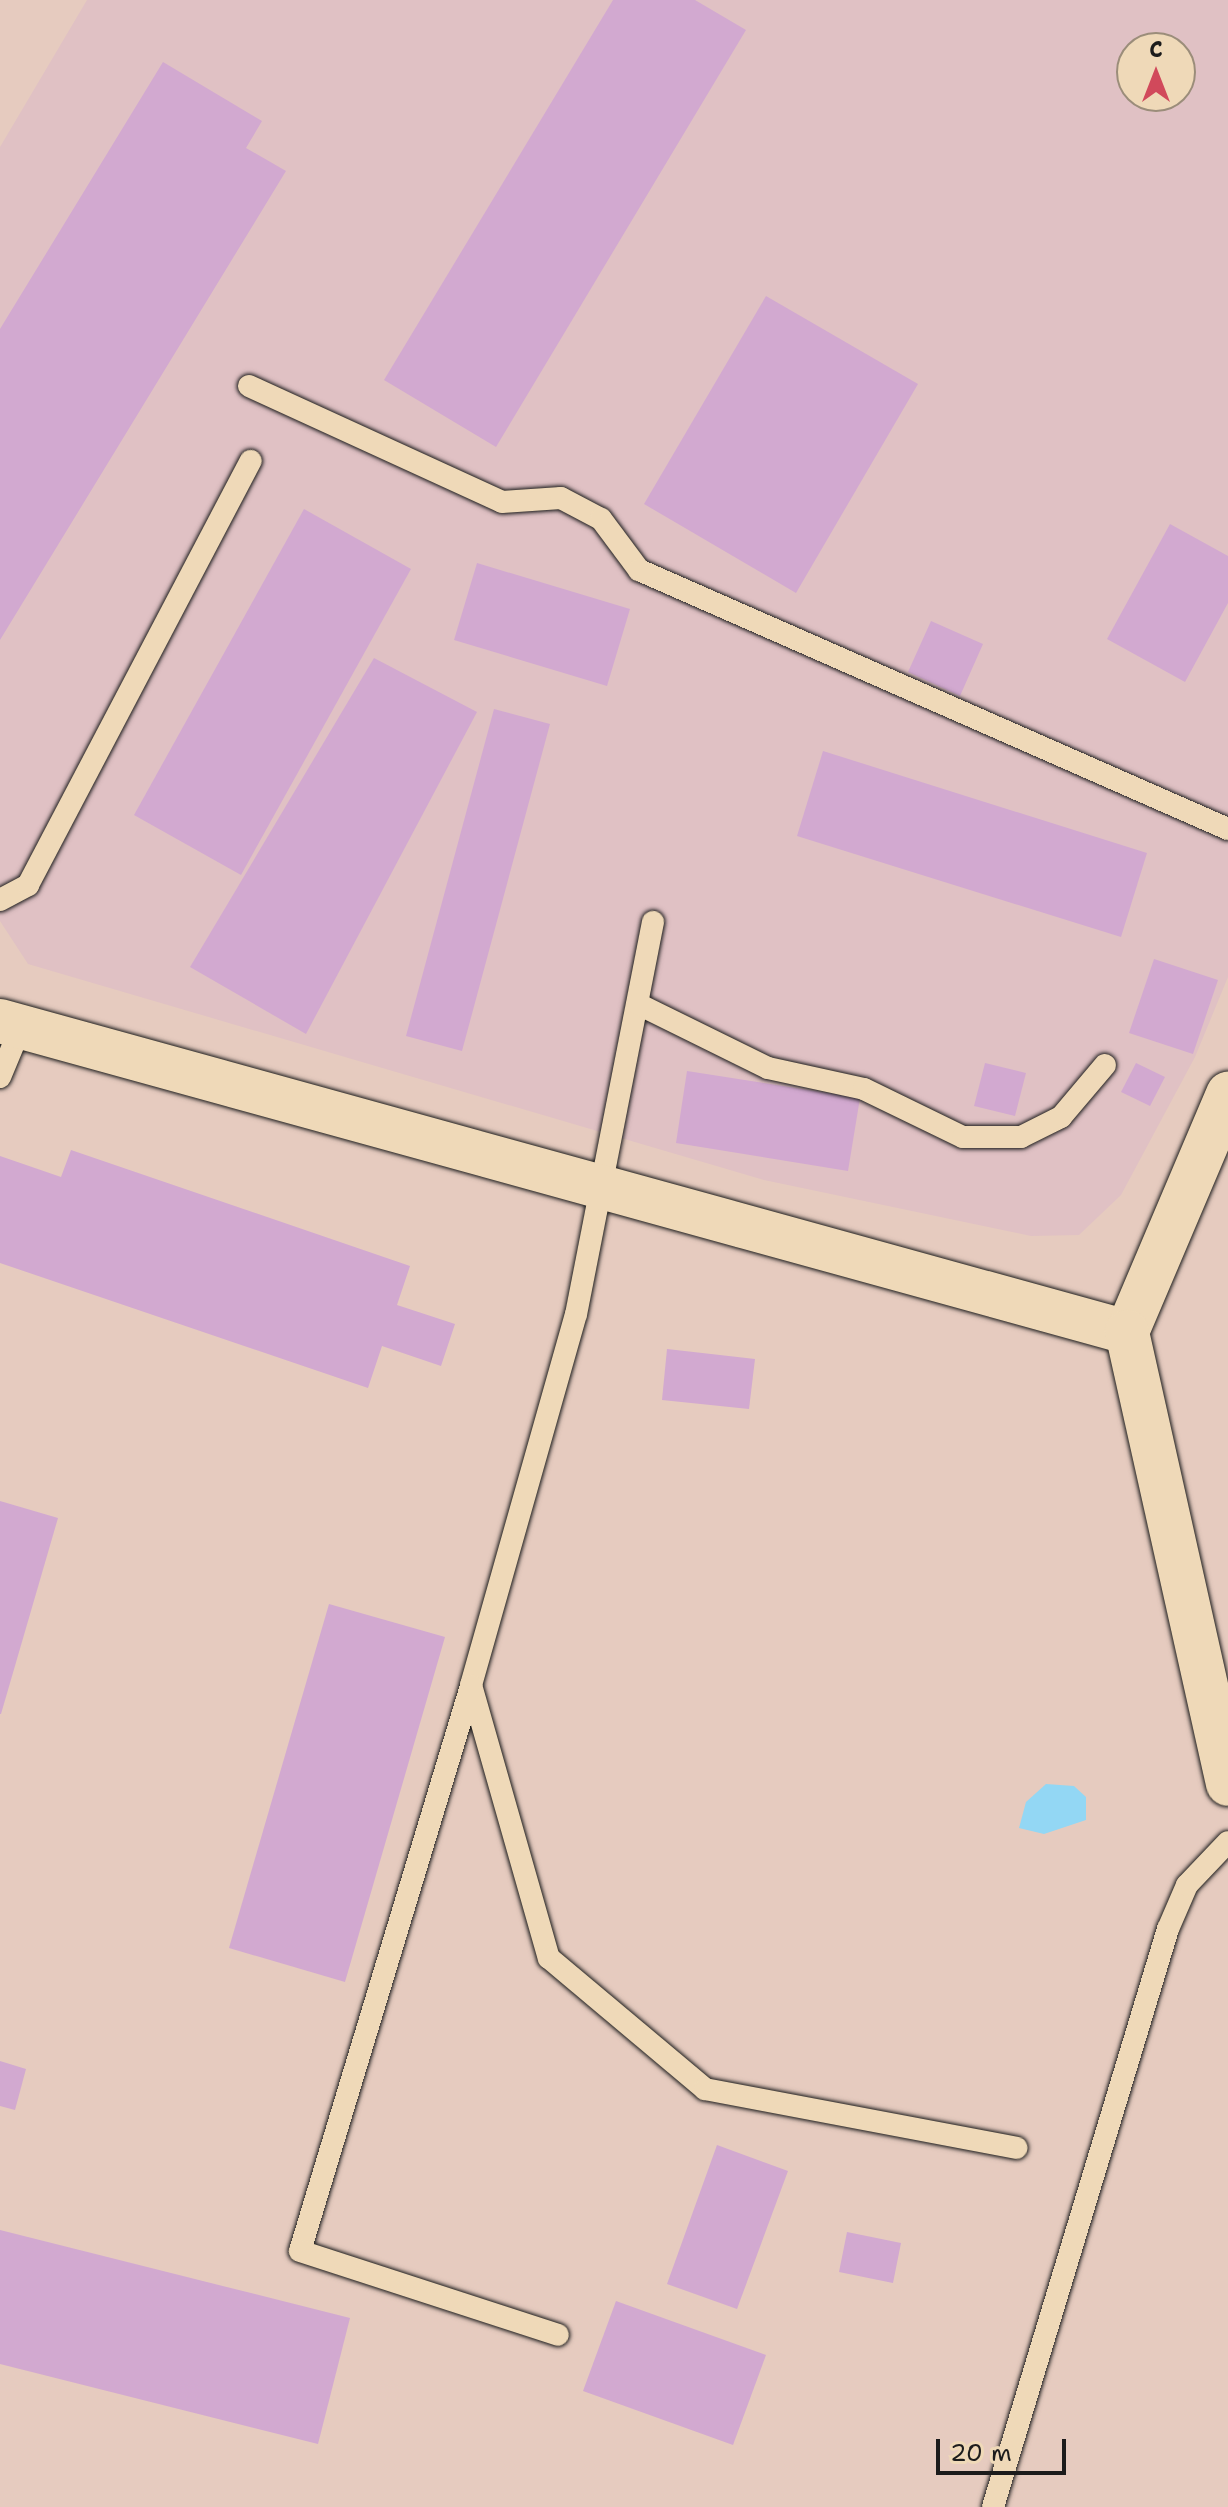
<!DOCTYPE html>
<html>
<head>
<meta charset="utf-8">
<style>
  body { margin:0 }
  #map { position:relative; width:1228px; height:2507px; overflow:hidden; background:#e6cbbf; font-family:"Shantell Sans",sans-serif }
  div>[style] { position:absolute }
  [style*='--x'] { left:calc(var(--x)*1px); top:calc(var(--y)*1px); width:calc(var(--w)*1px); rotate:calc(var(--a)*1deg) }
  .built>* { inset:0; background:#e0c1c4 }
  .water>* { inset:0; background:#93d7f4 }
  .building>* { inset:0; background:#d2a9d0 }
  .roads { filter:drop-shadow(0 0 2px #1c1c1c) drop-shadow(0 0 2px #1c1c1c) }
  .lane>* { height:22px; margin:-11px; padding:0 11px; transform-origin:11px; border-radius:11px; background:#efd9b8 }
  .street>* { height:44px; margin:-22px; padding:0 22px; transform-origin:22px; border-radius:22px; background:#efd9b8 }
  span { translate:-50% -50%; white-space:nowrap; text-align:center; line-height:1.15; -webkit-text-stroke:6px #efd9b8; paint-order:stroke }
  .north { position:absolute; left:1116px; top:32px; width:80px; height:80px; box-sizing:border-box; background:#efd9b8; border:2px solid #9b8d7a; border-radius:50%; rotate:0deg; font-size:22px; font-weight:700; line-height:32px; text-align:center; color:#1c1c1c }
  .north::after { content:''; display:block; margin:auto; width:28px; height:36px; background:#d1495b; clip-path:polygon(50% 0,100% 100%,50% 72%,0 100%) }
  .scale { position:absolute; left:936px; top:2439px; width:130px; height:36px; box-sizing:border-box; border:4px solid #1c1c1c; border-top:0; padding-left:10px; font-size:24px; line-height:28px; white-space:nowrap; color:#1c1c1c; -webkit-text-stroke:6px #efd9b8; paint-order:stroke }
</style>
</head>
<body>
<div id="map">
  <div class="built">
    <div style="clip-path:polygon(evenodd,87px 0,1228px 0,1228px 977px,1195px 1057px,1121px 1195px,1079px 1235px,1031px 1236px,764px 1180px,28px 964px,0 921px,0 147px,87px 0,1132px 48px,1180px 48px,1180px 96px,1132px 96px,1132px 48px)"></div>
  </div>
  <div class="water">
    <div style="clip-path:polygon(1046px 1784px,1074px 1786px,1086px 1797px,1086px 1820px,1044px 1834px,1019px 1828px,1026px 1802px)"></div>
  </div>
  <div class="building">
    <div style="clip-path:polygon(613px 0,695px 0,746px 30px,496px 447px,384px 380px)"></div>
    <div style="clip-path:polygon(163px 62px,262px 121px,246px 148px,286px 171px,0 640px,0 329px)"></div>
    <div style="clip-path:polygon(766px 296px,918px 384px,796px 593px,644px 504px)"></div>
    <div style="clip-path:polygon(304px 509px,411px 569px,241px 875px,134px 815px)"></div>
    <div style="clip-path:polygon(1170px 524px,1228px 556px,1228px 603px,1185px 682px,1107px 639px)"></div>
    <div style="clip-path:polygon(477px 563px,630px 609px,607px 686px,454px 640px)"></div>
    <div style="clip-path:polygon(931px 621px,983px 644px,960px 696px,908px 672px)"></div>
    <div style="clip-path:polygon(374px 658px,477px 712px,306px 1034px,190px 967px)"></div>
    <div style="clip-path:polygon(494px 709px,550px 724px,462px 1051px,406px 1036px)"></div>
    <div style="clip-path:polygon(823px 751px,1147px 853px,1121px 937px,797px 836px)"></div>
    <div style="clip-path:polygon(1154px 959px,1218px 980px,1193px 1054px,1129px 1033px)"></div>
    <div style="clip-path:polygon(985px 1063px,1026px 1073px,1015px 1116px,974px 1106px)"></div>
    <div style="clip-path:polygon(1136px 1063px,1165px 1077px,1150px 1106px,1121px 1092px)"></div>
    <div style="clip-path:polygon(687px 1071px,860px 1098px,848px 1171px,676px 1143px)"></div>
    <div style="clip-path:polygon(71px 1150px,410px 1266px,397px 1305px,455px 1324px,441px 1366px,382px 1346px,368px 1388px,0 1263px,0 1156px,61px 1177px)"></div>
    <div style="clip-path:polygon(667px 1349px,755px 1359px,749px 1409px,662px 1400px)"></div>
    <div style="clip-path:polygon(0 1501px,58px 1518px,1px 1714px,0 1714px)"></div>
    <div style="clip-path:polygon(329px 1604px,445px 1637px,345px 1982px,229px 1948px)"></div>
    <div style="clip-path:polygon(0 2061px,26px 2069px,15px 2110px,0 2106px)"></div>
    <div style="clip-path:polygon(717px 2145px,788px 2171px,737px 2309px,667px 2284px)"></div>
    <div style="clip-path:polygon(0 2230px,350px 2318px,318px 2444px,0 2364px)"></div>
    <div style="clip-path:polygon(847px 2232px,901px 2243px,893px 2283px,839px 2272px)"></div>
    <div style="clip-path:polygon(616px 2301px,766px 2355px,733px 2445px,583px 2391px)"></div>
  </div>
  <div class="roads">
    <div class="lane">
      <div style="--x:249;--y:386;--w:278;--a:24.6"></div>
      <div style="--x:502;--y:502;--w:59;--a:-3.9"></div>
      <div style="--x:561;--y:498;--w:45;--a:27.7"></div>
      <div style="--x:601;--y:519;--w:64;--a:53.3"></div>
      <div style="--x:639;--y:570;--w:643;--a:23.74"></div>
      <div style="--x:0;--y:900;--w:32;--a:-28"></div>
      <div style="--x:28;--y:885;--w:479;--a:-62.3"></div>
      <div style="--x:653;--y:922;--w:399;--a:101.1"></div>
      <div style="--x:576;--y:1314;--w:386;--a:105.8"></div>
      <div style="--x:471;--y:1685;--w:284;--a:74.1"></div>
      <div style="--x:549;--y:1958;--w:204;--a:40"></div>
      <div style="--x:705;--y:2089;--w:317;--a:10.7"></div>
      <div style="--x:638;--y:1004;--w:145;--a:26.2"></div>
      <div style="--x:768;--y:1068;--w:98;--a:12.3"></div>
      <div style="--x:864;--y:1089;--w:110;--a:25.9"></div>
      <div style="--x:963;--y:1137;--w:58;--a:0"></div>
      <div style="--x:1021;--y:1137;--w:45;--a:-26.6"></div>
      <div style="--x:1061;--y:1117;--w:68;--a:-49.8"></div>
      <div style="--x:0;--y:1077;--w:52;--a:-67.4"></div>
      <div style="--x:471;--y:1686;--w:590;--a:106.84"></div>
      <div style="--x:300;--y:2251;--w:271;--a:18"></div>
      <div style="--x:993;--y:2507;--w:604;--a:-73.16"></div>
      <div style="--x:1168;--y:1929;--w:48;--a:-66.6"></div>
      <div style="--x:1187;--y:1885;--w:59;--a:-46.4"></div>
    </div>
    <div class="street">
      <div style="--x:0;--y:1021;--w:1169;--a:15.43"></div>
      <div style="--x:1127;--y:1332;--w:259;--a:-67"></div>
      <div style="--x:1127;--y:1332;--w:463;--a:77.4"></div>
    </div>
  </div>
  <div class="north">С</div>
  <div class="scale">20 m</div>
</div>
</body>
</html>
